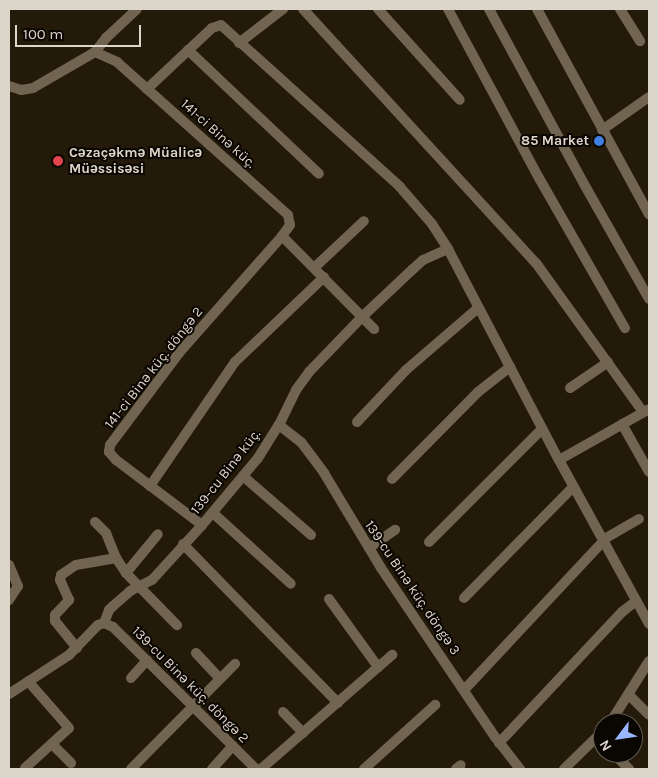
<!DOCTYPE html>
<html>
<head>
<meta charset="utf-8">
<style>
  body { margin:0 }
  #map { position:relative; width:658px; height:778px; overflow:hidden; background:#241a09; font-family:Karla,sans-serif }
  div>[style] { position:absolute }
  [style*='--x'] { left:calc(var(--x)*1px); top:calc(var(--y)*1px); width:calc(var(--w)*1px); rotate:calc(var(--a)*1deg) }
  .minor>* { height:10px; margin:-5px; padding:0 5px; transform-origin:5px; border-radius:5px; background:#716552 }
  .dots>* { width:14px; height:14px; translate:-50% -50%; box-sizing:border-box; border:2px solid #0a0602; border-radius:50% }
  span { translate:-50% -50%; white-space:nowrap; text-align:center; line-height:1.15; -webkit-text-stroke:4px #0a0602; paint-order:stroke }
  .street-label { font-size:14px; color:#dcd5ca }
  .poi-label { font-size:14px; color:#dcd5ca; font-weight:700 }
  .right { translate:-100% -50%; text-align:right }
  .left { translate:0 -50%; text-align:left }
  .frame { position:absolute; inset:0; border:10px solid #dcd5ca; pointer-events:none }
  .north { position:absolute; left:593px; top:713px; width:50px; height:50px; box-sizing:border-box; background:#0a0602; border:1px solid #5e5952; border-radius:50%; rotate:239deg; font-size:14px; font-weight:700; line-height:20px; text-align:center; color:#dcd5ca }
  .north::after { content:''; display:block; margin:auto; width:18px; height:22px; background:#98b5fd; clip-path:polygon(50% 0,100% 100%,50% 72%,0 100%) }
  .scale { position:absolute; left:15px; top:25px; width:126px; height:22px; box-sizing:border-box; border:2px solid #dcd5ca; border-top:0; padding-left:6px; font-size:15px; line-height:18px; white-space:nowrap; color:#dcd5ca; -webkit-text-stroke:4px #0a0602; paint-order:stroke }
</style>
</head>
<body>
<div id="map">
  <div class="minor">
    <div style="--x:303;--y:9;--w:345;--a:47.5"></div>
    <div style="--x:536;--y:263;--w:183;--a:54.3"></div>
    <div style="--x:378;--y:9;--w:122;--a:48"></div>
    <div style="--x:448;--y:9;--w:192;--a:61.7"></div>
    <div style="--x:539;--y:178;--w:173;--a:60.2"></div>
    <div style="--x:489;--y:9;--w:199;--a:61.5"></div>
    <div style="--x:584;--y:184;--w:132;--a:60.5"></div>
    <div style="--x:537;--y:9;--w:234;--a:61.4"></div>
    <div style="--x:620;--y:9;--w:38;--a:58"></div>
    <div style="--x:239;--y:43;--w:56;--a:-37.7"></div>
    <div style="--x:188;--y:50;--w:180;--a:43.4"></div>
    <div style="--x:95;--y:52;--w:18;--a:-52"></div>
    <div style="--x:106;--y:38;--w:42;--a:-43.1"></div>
    <div style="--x:9;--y:86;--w:13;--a:18"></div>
    <div style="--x:21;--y:90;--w:12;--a:-9"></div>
    <div style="--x:33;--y:88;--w:72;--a:-30.1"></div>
    <div style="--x:95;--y:52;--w:24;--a:24"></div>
    <div style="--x:117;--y:62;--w:229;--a:41.8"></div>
    <div style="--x:288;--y:215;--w:10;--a:79"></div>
    <div style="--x:290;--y:225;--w:14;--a:126"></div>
    <div style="--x:282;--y:236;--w:131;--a:45.3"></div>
    <div style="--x:147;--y:89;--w:89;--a:-43.2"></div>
    <div style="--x:212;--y:28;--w:9;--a:-18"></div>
    <div style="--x:221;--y:25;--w:241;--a:42.1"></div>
    <div style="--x:400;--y:187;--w:49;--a:49.1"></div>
    <div style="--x:432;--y:224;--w:30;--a:57"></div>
    <div style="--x:448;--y:249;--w:238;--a:62.3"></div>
    <div style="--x:559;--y:460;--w:187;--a:61.2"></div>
    <div style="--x:602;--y:130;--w:57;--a:-35.1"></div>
    <div style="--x:315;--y:267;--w:67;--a:-43.2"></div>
    <div style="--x:570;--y:388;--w:46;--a:-34.4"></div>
    <div style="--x:357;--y:422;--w:71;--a:-46.7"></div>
    <div style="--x:406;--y:370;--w:95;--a:-40.7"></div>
    <div style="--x:622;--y:424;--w:55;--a:60.6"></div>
    <div style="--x:279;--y:425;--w:28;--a:38"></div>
    <div style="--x:301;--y:442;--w:39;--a:53"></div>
    <div style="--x:324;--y:473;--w:111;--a:59"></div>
    <div style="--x:381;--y:568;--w:204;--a:56"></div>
    <div style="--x:495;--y:737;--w:41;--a:52"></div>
    <div style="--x:559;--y:460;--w:103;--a:-29.5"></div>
    <div style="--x:243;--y:476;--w:90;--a:40.9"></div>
    <div style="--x:392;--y:479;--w:122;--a:-45.3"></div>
    <div style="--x:478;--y:392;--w:41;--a:-38"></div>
    <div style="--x:150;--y:486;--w:150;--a:-55.6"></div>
    <div style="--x:235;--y:362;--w:123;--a:-43.7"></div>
    <div style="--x:213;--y:513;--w:105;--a:42.3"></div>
    <div style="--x:95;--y:522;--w:16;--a:45"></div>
    <div style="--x:106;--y:533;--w:27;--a:68"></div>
    <div style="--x:116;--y:558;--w:18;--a:56"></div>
    <div style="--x:126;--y:573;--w:73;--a:45.6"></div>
    <div style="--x:202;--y:525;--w:108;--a:-142.9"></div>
    <div style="--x:116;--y:460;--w:11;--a:-131"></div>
    <div style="--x:109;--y:452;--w:7;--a:-82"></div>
    <div style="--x:110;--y:445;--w:115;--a:-53.1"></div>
    <div style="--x:179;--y:353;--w:156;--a:-48.6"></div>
    <div style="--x:429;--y:542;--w:160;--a:-45"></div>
    <div style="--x:183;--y:544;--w:222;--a:45.7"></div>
    <div style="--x:369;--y:548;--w:32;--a:-35"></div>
    <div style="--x:9;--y:565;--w:23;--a:67"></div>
    <div style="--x:18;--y:586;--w:17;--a:123"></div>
    <div style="--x:126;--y:573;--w:50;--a:-50.6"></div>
    <div style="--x:464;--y:598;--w:156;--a:-45.5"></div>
    <div style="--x:329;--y:599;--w:84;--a:54.2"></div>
    <div style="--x:104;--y:623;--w:10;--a:24"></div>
    <div style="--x:113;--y:627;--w:202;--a:44.8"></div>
    <div style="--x:77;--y:648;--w:35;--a:-129"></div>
    <div style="--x:55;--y:621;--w:6;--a:-90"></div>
    <div style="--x:55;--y:615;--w:21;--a:-47"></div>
    <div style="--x:69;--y:600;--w:22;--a:-114"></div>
    <div style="--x:60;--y:580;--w:5;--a:-79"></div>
    <div style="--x:61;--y:575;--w:18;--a:-34"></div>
    <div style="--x:76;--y:565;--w:41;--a:-9.9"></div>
    <div style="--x:196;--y:653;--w:34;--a:47"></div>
    <div style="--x:131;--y:678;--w:24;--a:-48"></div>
    <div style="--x:464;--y:690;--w:208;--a:-46.9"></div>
    <div style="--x:606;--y:538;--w:38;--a:-30"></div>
    <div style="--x:9;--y:694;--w:72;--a:-33"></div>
    <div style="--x:69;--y:655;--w:42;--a:-46"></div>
    <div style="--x:98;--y:625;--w:6;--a:-18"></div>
    <div style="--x:104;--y:623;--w:14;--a:-69"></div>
    <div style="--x:109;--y:610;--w:6;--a:-45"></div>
    <div style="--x:113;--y:606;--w:23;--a:-41"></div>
    <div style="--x:130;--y:591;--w:25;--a:-27"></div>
    <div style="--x:152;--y:580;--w:74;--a:-47.7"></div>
    <div style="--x:202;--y:525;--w:87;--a:-50.1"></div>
    <div style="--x:258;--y:458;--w:39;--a:-58"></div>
    <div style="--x:279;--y:425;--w:39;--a:-64"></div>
    <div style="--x:296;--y:390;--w:22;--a:-54"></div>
    <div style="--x:309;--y:372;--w:76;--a:-46.1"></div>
    <div style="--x:362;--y:317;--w:70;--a:-43.3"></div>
    <div style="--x:413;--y:269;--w:13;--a:-42"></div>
    <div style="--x:423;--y:260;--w:27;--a:-24"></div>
    <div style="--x:629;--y:695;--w:28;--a:45"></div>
    <div style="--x:283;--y:712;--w:29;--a:46"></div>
    <div style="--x:610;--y:723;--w:73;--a:-57.8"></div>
    <div style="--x:499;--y:743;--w:180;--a:-46.8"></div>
    <div style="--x:622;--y:612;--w:18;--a:-38"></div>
    <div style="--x:52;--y:744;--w:27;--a:45"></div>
    <div style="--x:613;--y:753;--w:23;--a:45"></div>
    <div style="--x:25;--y:768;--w:59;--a:-42.3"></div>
    <div style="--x:69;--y:728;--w:62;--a:-131.1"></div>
    <div style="--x:131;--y:769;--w:148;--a:-45.3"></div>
    <div style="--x:212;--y:769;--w:31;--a:-48"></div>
    <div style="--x:261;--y:769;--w:174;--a:-41"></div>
    <div style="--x:364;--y:769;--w:96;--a:-42"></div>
    <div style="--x:456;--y:769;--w:6;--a:-39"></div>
    <div style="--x:564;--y:769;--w:54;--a:-44.3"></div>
  </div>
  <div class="dots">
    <div style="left:599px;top:141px;background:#3f7fe0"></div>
    <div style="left:58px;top:161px;background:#e0444e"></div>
  </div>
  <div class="street-label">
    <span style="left:218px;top:134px;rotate:42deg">141-ci Binə küç.</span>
    <span style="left:154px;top:368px;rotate:-52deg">141-ci Binə küç. döngə 2</span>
    <span style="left:226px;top:472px;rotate:-52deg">139-cu Binə küç.</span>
    <span style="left:412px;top:588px;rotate:56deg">139-cu Binə küç. döngə 3</span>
    <span style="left:190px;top:685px;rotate:45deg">139-cu Binə küç. döngə 2</span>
  </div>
  <div class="poi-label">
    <span class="right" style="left:589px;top:141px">85 Market</span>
    <span class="left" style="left:69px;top:161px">Cəzaçəkmə Müalicə<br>Müəssisəsi</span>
  </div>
  <div class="frame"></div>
  <div class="north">N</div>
  <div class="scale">100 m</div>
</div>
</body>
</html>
